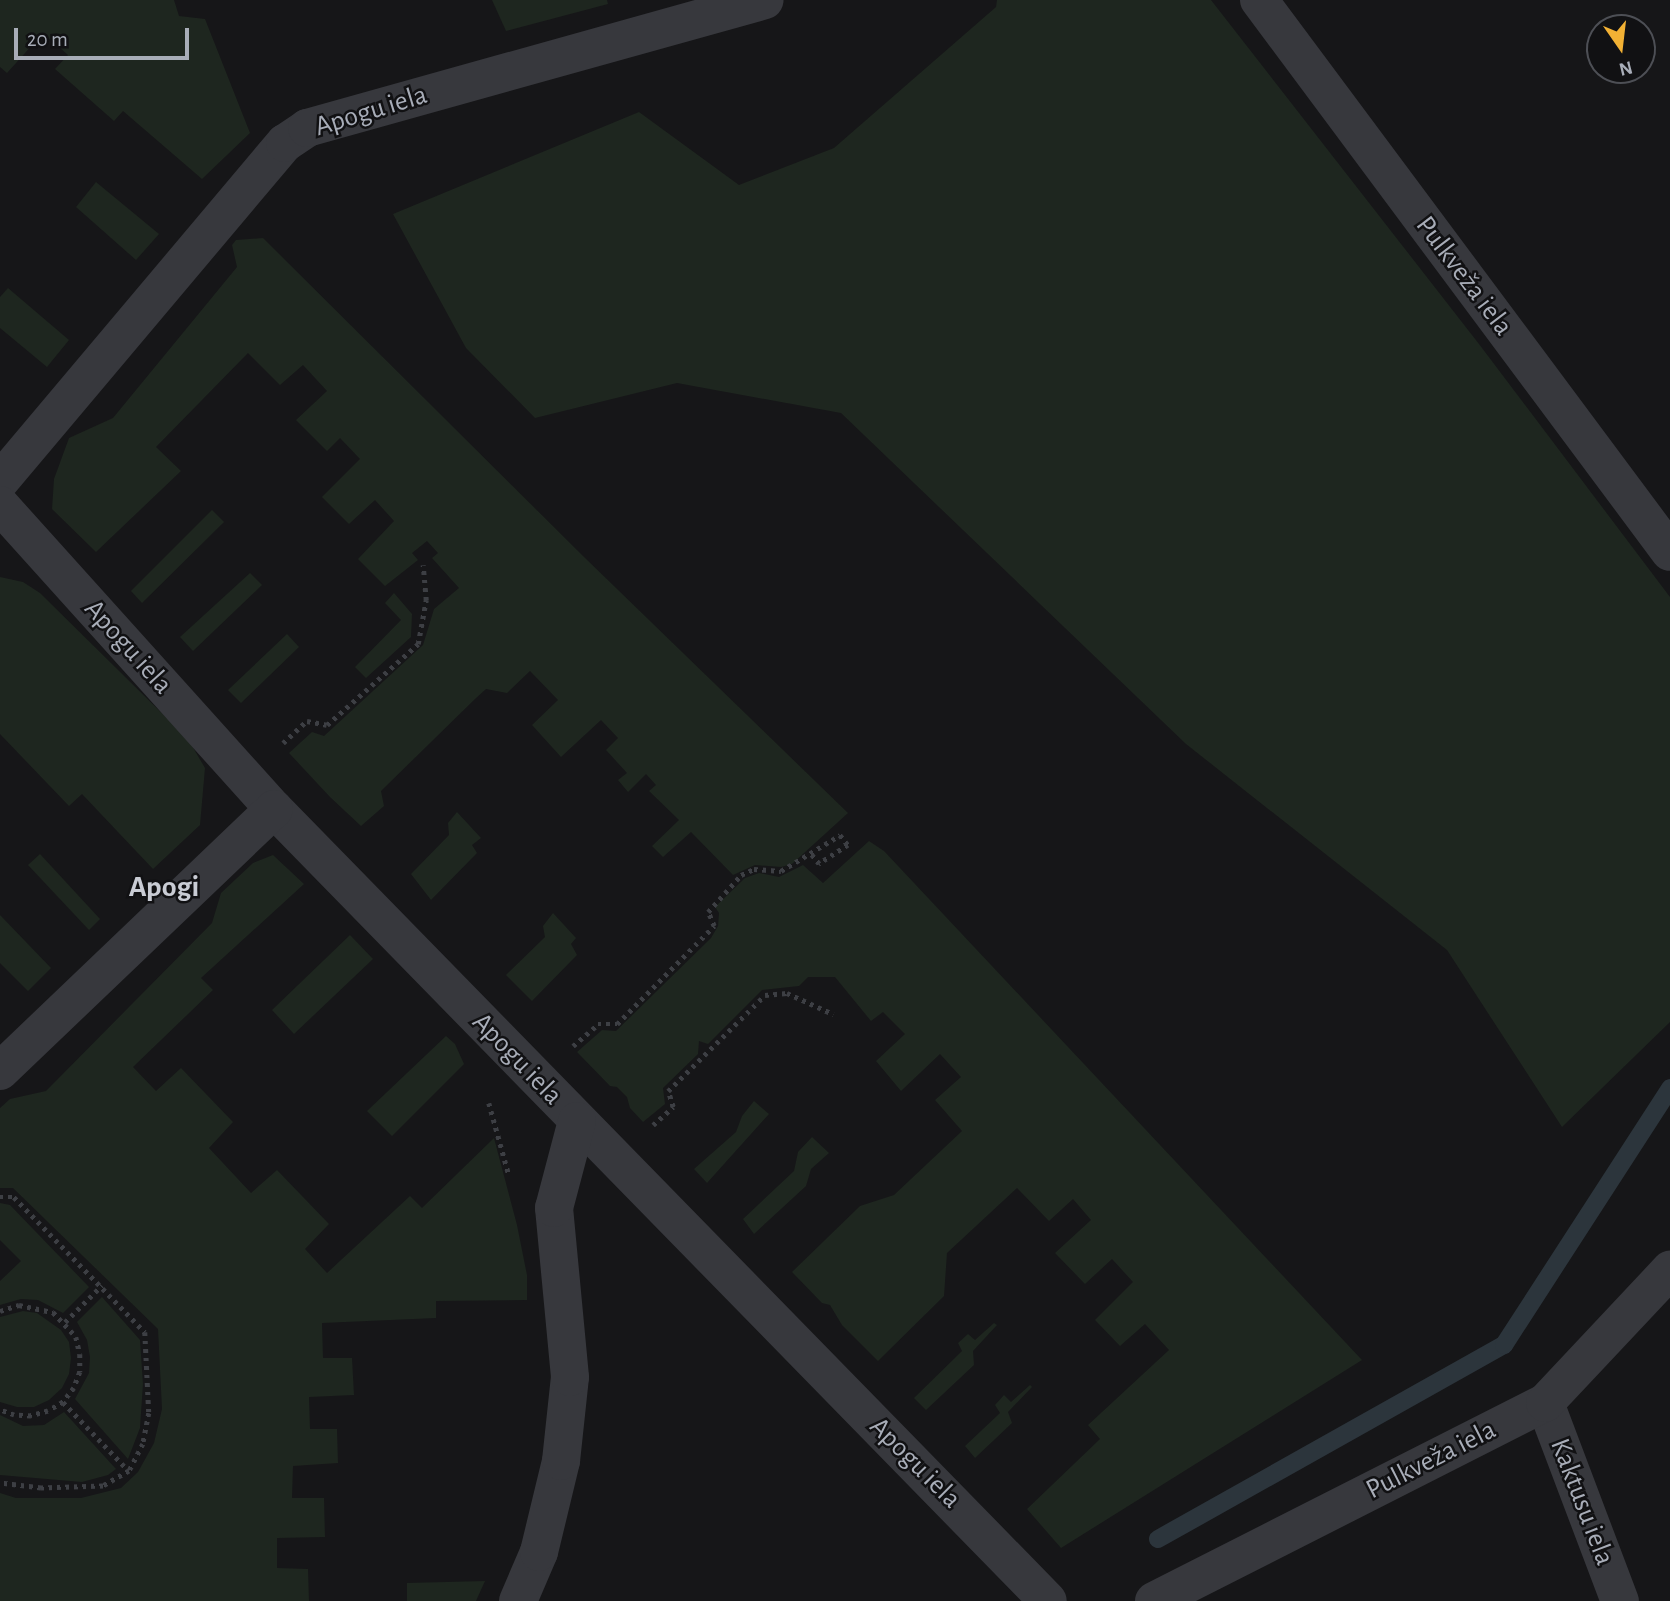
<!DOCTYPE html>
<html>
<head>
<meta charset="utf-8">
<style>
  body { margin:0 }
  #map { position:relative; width:1670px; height:1601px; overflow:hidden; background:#161618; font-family:"Alegreya Sans",sans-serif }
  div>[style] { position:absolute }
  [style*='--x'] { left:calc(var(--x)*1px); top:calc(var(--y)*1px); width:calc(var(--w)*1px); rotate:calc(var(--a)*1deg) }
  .green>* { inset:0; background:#1e261f }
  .stream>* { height:18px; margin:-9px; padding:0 9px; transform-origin:9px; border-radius:9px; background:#2c353c }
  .path>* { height:4.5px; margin-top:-2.25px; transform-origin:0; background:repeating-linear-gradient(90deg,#3d3f44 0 3.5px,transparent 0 8.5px) }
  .minor>* { height:38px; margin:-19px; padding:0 19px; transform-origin:19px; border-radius:19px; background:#37383d }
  span { translate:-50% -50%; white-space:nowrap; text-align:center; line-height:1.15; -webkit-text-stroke:5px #111113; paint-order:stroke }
  .street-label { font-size:28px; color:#a8adb8 }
  .neighbourhood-label { font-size:30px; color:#c9ccd4; font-weight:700 }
  .north { position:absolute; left:1586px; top:14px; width:70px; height:70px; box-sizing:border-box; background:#111113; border:2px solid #4d4f55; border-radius:50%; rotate:166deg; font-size:19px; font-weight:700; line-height:28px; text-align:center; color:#a8adb8 }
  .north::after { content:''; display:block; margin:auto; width:24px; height:32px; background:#f2b134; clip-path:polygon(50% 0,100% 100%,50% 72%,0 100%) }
  .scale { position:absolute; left:14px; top:28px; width:175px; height:32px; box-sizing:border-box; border:4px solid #a8adb8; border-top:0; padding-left:9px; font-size:21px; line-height:24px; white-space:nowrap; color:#a8adb8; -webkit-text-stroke:5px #111113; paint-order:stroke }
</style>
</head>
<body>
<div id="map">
  <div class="green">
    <div style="clip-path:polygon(0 0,174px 0,179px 16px,205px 19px,250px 133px,202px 179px,123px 111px,114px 121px,55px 69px,68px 55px,43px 33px,7px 73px,0 67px)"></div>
    <div style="clip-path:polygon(492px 0,607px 0,608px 4px,506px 31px)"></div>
    <div style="clip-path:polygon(997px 0,1211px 0,1479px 344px,1670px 597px,1670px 1022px,1562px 1127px,1447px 950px,1186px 744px,841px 413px,677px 383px,535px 418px,466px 348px,393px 214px,639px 112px,739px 185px,834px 148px,996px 7px)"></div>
    <div style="clip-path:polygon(96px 182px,159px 234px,136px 260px,76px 207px)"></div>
    <div style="clip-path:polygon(263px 238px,582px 555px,848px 813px,792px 864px,781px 867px,755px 865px,733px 875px,691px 832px,663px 857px,652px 846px,679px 820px,649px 791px,656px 785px,646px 774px,628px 792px,618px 780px,627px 773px,606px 750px,618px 738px,601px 720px,561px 757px,532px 725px,558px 700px,530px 671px,507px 693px,486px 689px,475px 699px,381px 791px,384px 806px,361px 826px,330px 797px,289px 753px,312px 732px,324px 736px,423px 645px,434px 609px,459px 588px,432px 558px,438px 553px,427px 541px,412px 553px,418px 560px,385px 586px,358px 559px,394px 521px,375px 500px,349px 524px,322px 497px,360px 459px,340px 438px,327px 451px,296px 420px,327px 391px,303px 365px,280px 385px,248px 353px,156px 447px,181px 471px,96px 552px,52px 509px,54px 479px,69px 438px,113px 418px,237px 267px,232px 245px,236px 240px)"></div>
    <div style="clip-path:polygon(8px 288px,69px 340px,47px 367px,0 328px,0 297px)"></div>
    <div style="clip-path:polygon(212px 510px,224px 522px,142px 603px,131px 591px)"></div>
    <div style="clip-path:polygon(250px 573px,262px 585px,193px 651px,180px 637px)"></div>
    <div style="clip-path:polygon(0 577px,23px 582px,40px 593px,188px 739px,205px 768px,200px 825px,153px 869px,82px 794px,69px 806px,0 734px)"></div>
    <div style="clip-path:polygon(394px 593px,412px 614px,411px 637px,366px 678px,355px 667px,401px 620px,385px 603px)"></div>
    <div style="clip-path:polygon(287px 634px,299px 647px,241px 703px,228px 690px)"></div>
    <div style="clip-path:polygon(457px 812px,481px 838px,472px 845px,477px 853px,431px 900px,411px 874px,449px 835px,448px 823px)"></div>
    <div style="clip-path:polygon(869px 841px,884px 851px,1362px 1360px,1061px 1548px,1027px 1509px,1100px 1439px,1088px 1425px,1169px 1350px,1145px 1324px,1120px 1346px,1095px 1320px,1133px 1282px,1112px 1259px,1085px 1284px,1055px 1253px,1091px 1220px,1073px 1199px,1049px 1221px,1017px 1188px,947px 1253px,944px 1296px,878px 1361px,842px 1325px,830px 1305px,822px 1303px,792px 1272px,860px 1206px,894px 1195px,962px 1131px,935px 1100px,961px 1077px,940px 1054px,901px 1091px,876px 1061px,905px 1034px,883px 1012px,871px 1021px,835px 977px,808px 977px,799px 986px,762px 990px,708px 1044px,699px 1041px,698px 1054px,663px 1088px,665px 1104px,643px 1122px,630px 1108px,627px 1097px,617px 1087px,610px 1086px,577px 1052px,602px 1030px,616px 1031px,711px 938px,718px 926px,719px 913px,715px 907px,745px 878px,759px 873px,779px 877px,803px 865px,823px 883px)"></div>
    <div style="clip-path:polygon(40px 854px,100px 919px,89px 930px,28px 865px)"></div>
    <div style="clip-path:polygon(273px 855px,304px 884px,201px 978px,213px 990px,133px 1067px,156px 1091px,181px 1068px,233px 1122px,209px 1148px,251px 1193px,277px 1170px,329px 1224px,305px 1249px,327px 1273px,410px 1196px,422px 1208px,494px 1138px,517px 1225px,527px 1275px,527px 1300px,436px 1301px,436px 1318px,322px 1323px,323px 1358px,352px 1358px,354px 1395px,309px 1397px,310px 1429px,337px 1429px,338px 1463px,293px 1466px,292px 1498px,324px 1498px,325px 1537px,277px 1538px,277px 1568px,308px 1569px,309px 1601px,0 1601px,0 1493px,16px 1498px,81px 1498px,121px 1488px,138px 1472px,154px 1443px,162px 1409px,158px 1329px,13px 1188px,0 1188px,0 1108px,10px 1099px,46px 1091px,212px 923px,221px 893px,253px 863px)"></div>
    <div style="clip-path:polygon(553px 913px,576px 938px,571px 944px,577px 955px,532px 1001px,506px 975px,545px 937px,543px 926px)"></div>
    <div style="clip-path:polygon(0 915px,51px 968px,28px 991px,0 963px)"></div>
    <div style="clip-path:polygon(350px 935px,373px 959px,294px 1034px,272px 1010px)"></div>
    <div style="clip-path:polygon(446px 1036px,455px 1044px,464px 1064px,392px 1136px,367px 1111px)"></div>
    <div style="clip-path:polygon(754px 1101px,769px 1114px,707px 1183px,694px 1169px,736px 1132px,742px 1116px)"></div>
    <div style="clip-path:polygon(812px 1137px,829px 1153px,811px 1169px,806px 1186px,754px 1234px,743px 1219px,794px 1171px,798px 1152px)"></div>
    <div style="clip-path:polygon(0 1203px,10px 1205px,89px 1287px,63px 1313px,38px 1300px,21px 1299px,0 1305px,0 1281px,21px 1261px,0 1240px)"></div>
    <div style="clip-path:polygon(102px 1297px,140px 1340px,143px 1384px,140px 1428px,128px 1459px,75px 1399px,89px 1373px,90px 1357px,87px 1340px,77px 1322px)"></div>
    <div style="clip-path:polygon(23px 1311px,37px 1313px,61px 1330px,69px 1342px,71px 1358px,69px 1374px,62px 1388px,49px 1400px,34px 1407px,17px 1407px,0 1402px,0 1317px)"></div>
    <div style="clip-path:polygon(994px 1323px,997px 1325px,973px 1351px,974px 1365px,926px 1410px,914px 1398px,962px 1351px,958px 1343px,968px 1334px,975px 1340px)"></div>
    <div style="clip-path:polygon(1030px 1385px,1032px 1387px,1008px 1412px,1012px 1423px,975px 1458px,965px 1446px,1000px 1413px,995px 1405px,1004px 1395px,1011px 1402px)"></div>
    <div style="clip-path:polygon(64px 1412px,116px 1469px,108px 1475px,82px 1482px,0 1475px,0 1415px,23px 1426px,44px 1425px)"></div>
    <div style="clip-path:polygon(485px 1581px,476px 1601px,407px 1601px,407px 1583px)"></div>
  </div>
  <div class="stream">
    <div style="--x:1158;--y:1539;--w:397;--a:-29.3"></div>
    <div style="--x:1504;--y:1345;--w:306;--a:-57.1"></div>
  </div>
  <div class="path">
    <div style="--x:283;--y:743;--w:33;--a:-43"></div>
    <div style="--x:307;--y:721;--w:20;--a:11"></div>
    <div style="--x:327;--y:725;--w:122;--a:-41.7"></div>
    <div style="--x:418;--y:644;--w:45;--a:-79.7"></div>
    <div style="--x:426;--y:600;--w:35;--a:-95"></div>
    <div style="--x:573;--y:1046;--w:33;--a:-41"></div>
    <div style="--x:598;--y:1024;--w:19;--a:0"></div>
    <div style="--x:617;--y:1024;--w:138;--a:-45.3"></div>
    <div style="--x:714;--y:926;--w:15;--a:-113"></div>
    <div style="--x:708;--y:912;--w:50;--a:-48.3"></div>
    <div style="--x:741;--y:875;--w:14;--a:-25"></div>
    <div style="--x:754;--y:869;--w:27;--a:4"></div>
    <div style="--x:781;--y:871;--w:69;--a:-31.4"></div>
    <div style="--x:840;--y:835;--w:13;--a:51"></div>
    <div style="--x:848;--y:845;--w:35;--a:147"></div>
    <div style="--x:819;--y:864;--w:13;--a:-129"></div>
    <div style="--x:489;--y:1103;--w:75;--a:74.5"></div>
    <div style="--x:653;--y:1125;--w:27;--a:-42"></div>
    <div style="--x:673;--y:1107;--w:17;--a:-107"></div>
    <div style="--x:668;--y:1091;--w:136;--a:-44.7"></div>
    <div style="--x:765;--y:995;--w:22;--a:-5"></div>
    <div style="--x:787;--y:993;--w:51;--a:24.5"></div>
    <div style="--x:0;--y:1197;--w:14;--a:0"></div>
    <div style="--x:14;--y:1197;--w:188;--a:45.9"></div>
    <div style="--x:145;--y:1332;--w:81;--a:87.2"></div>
    <div style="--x:149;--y:1413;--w:32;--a:101"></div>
    <div style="--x:143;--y:1444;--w:30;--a:117"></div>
    <div style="--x:129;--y:1471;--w:30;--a:150"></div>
    <div style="--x:103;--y:1486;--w:62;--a:178.2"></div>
    <div style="--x:41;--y:1488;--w:41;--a:-173"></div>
    <div style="--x:0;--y:1311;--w:20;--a:-18"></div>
    <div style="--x:19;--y:1305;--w:35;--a:12"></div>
    <div style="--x:53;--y:1312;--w:34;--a:47"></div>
    <div style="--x:76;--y:1337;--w:17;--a:77"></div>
    <div style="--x:80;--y:1354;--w:18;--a:90"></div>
    <div style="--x:80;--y:1372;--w:17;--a:111"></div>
    <div style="--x:74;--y:1388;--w:18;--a:128"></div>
    <div style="--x:63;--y:1402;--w:17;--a:149"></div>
    <div style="--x:48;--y:1411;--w:18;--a:164"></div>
    <div style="--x:31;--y:1416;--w:17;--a:-177"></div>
    <div style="--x:14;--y:1415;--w:15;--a:-160"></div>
    <div style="--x:65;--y:1322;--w:52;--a:-45"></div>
    <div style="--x:63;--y:1402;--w:95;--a:46.3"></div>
  </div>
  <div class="minor">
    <div style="--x:1259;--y:0;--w:688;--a:53.33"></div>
    <div style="--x:0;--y:481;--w:442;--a:-49.9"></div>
    <div style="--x:285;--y:143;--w:27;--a:-34"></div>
    <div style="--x:307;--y:128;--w:475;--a:-15.6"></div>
    <div style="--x:0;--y:505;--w:409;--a:48"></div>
    <div style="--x:274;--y:809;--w:1107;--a:45.66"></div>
    <div style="--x:0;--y:1071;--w:379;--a:-43.7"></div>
    <div style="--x:1545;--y:1403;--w:212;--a:69.3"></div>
    <div style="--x:518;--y:1601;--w:53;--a:-66.8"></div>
    <div style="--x:539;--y:1552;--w:94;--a:-76.4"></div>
    <div style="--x:561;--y:1461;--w:84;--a:-83.9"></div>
    <div style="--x:570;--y:1377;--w:170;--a:-95.4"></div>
    <div style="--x:554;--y:1208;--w:90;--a:-75.2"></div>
    <div style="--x:1154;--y:1601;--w:438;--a:-26.9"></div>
    <div style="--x:1545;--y:1403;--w:183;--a:-46.8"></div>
  </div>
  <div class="street-label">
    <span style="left:371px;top:111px;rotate:-17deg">Apogu iela</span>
    <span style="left:1464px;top:276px;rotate:53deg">Pulkveža iela</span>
    <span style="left:128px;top:647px;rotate:48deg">Apogu iela</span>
    <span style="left:517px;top:1059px;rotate:46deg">Apogu iela</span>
    <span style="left:1431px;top:1460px;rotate:-27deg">Pulkveža iela</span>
    <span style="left:915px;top:1463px;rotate:45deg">Apogu iela</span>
    <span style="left:1582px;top:1502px;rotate:69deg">Kaktusu iela</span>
  </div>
  <div class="neighbourhood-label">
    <span style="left:164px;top:887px">Apogi</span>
  </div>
  <div class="north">N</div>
  <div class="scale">20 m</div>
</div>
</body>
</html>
